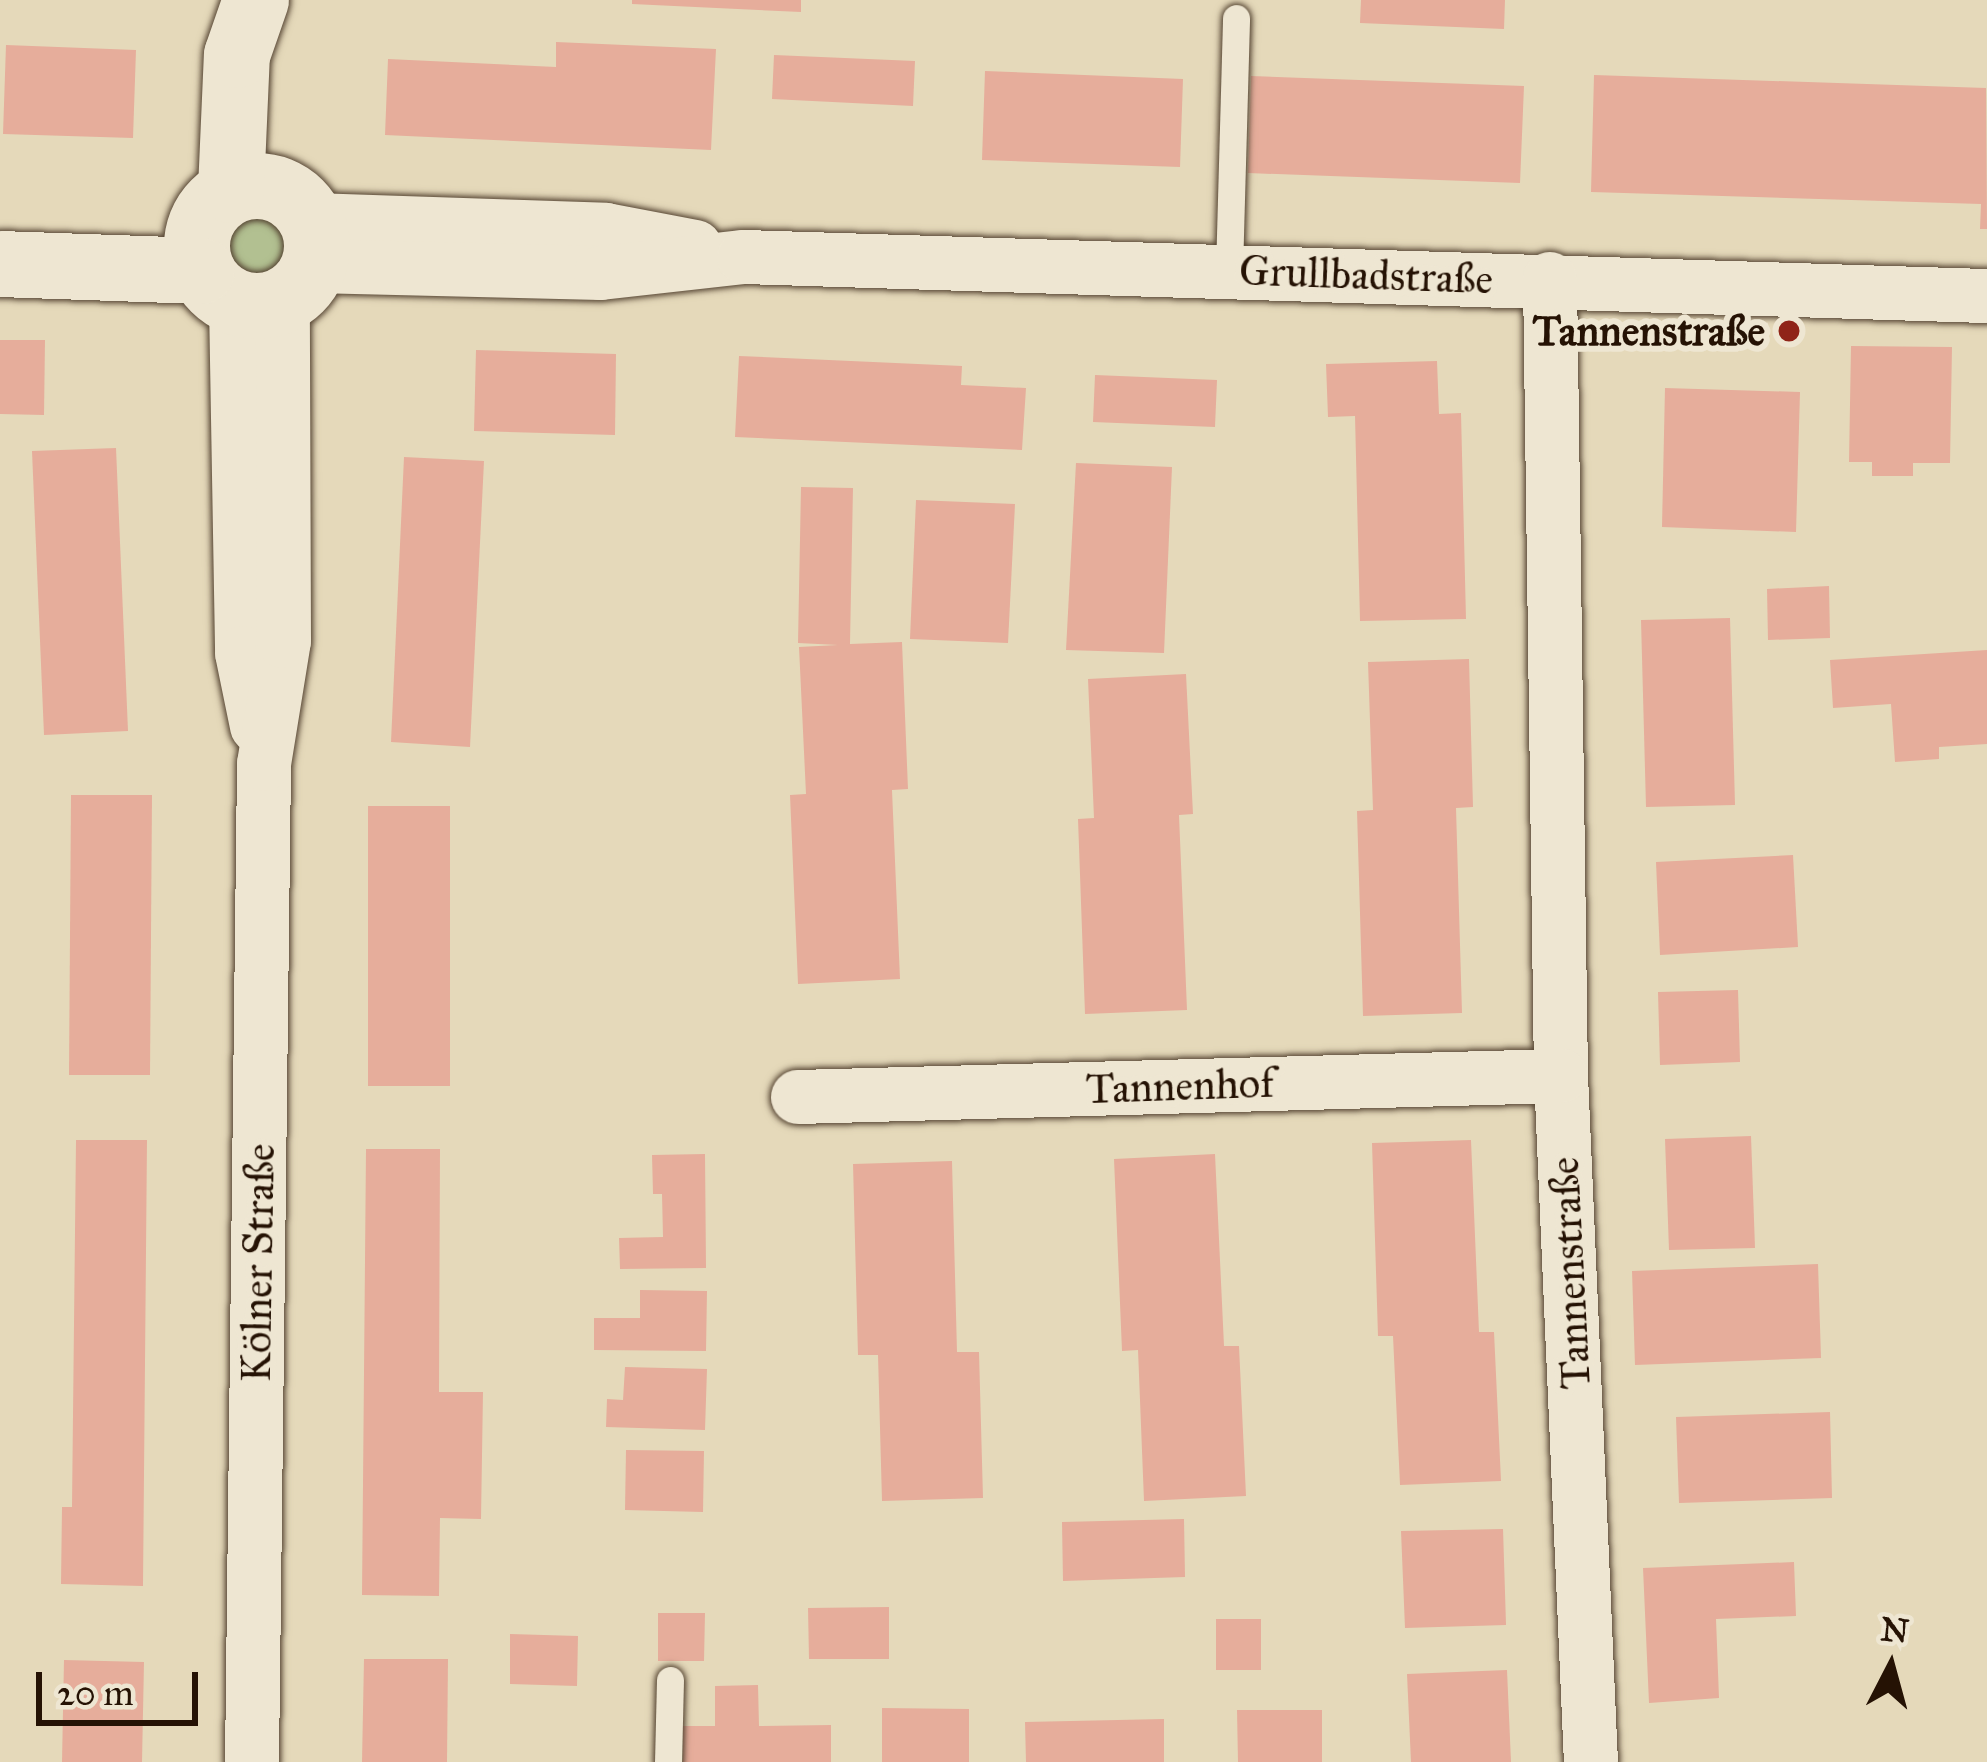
<!DOCTYPE html>
<html>
<head>
<meta charset="utf-8">
<style>
  body { margin:0 }
  #map { position:relative; width:1987px; height:1762px; overflow:hidden; background:#e5d9ba; font-family:"IM FELL Great Primer",serif }
  div>[style] { position:absolute }
  [style*='--x'] { left:calc(var(--x)*1px); top:calc(var(--y)*1px); width:calc(var(--w)*1px); rotate:calc(var(--a)*1deg) }
  .green>* { inset:0; background:#b2c091 }
  .round { border-radius:50% }
  .building>* { inset:0; background:#e6ad9b }
  .roads { filter:drop-shadow(0 0 3px #554432) drop-shadow(0 0 3px #554432) }
  .service>* { height:27px; margin:-13.5px; padding:0 13.5px; transform-origin:13.5px; border-radius:13.5px; background:#eee6d2 }
  .minor>* { height:54px; margin:-27px; padding:0 27px; transform-origin:27px; border-radius:27px; background:#eee6d2 }
  .tertiary>* { height:66px; margin:-33px; padding:0 33px; transform-origin:33px; border-radius:33px; background:#eee6d2 }
  .tertiary>.ring { margin:-33px; padding:0; box-sizing:content-box; background:none; border:66px solid #eee6d2; border-radius:50% }
  .dots>* { width:33px; height:33px; translate:-50% -50%; box-sizing:border-box; border:6px solid #eee6d2; border-radius:50% }
  span { translate:-50% -50%; white-space:nowrap; text-align:center; line-height:1.15; -webkit-text-stroke:12px #eee6d2; paint-order:stroke }
  .street-label { font-size:42px; color:#251204 }
  .poi-label { font-size:42px; color:#251204; font-weight:700 }
  .right { translate:-100% -50%; text-align:right }
  .north { position:absolute; left:1831px; top:1606px; width:120px; height:120px; -webkit-text-stroke:9px #eee6d2; paint-order:stroke; rotate:6deg; font-size:33px; font-weight:700; line-height:48px; text-align:center; color:#251204 }
  .north::after { content:''; display:block; margin:auto; width:42px; height:54px; background:#251204; clip-path:polygon(50% 0,100% 100%,50% 72%,0 100%) }
  .scale { position:absolute; left:36px; top:1672px; width:162px; height:54px; box-sizing:border-box; border:6px solid #251204; border-top:0; padding-left:15px; font-size:36px; line-height:42px; white-space:nowrap; color:#251204; -webkit-text-stroke:9px #eee6d2; paint-order:stroke }
</style>
</head>
<body>
<div id="map">
  <div class="green">
    <div class="round" style="left:227px;top:211px;width:62px;height:62px"></div>
  </div>
  <div class="building">
    <div style="clip-path:polygon(632px 0,801px 0,801px 12px,632px 4px)"></div>
    <div style="clip-path:polygon(1361px 0,1505px 0,1504px 29px,1360px 23px)"></div>
    <div style="clip-path:polygon(556px 42px,716px 49px,711px 150px,385px 135px,388px 59px,556px 67px)"></div>
    <div style="clip-path:polygon(6px 45px,136px 50px,133px 138px,3px 134px)"></div>
    <div style="clip-path:polygon(774px 55px,915px 61px,913px 106px,772px 99px)"></div>
    <div style="clip-path:polygon(985px 71px,1183px 79px,1180px 167px,982px 160px)"></div>
    <div style="clip-path:polygon(1594px 75px,1986px 88px,1987px 229px,1980px 229px,1981px 204px,1591px 192px)"></div>
    <div style="clip-path:polygon(1251px 76px,1524px 86px,1520px 183px,1248px 173px)"></div>
    <div style="clip-path:polygon(0 340px,45px 340px,44px 415px,0 414px)"></div>
    <div style="clip-path:polygon(1851px 346px,1952px 347px,1950px 463px,1913px 463px,1913px 476px,1872px 476px,1872px 462px,1849px 462px)"></div>
    <div style="clip-path:polygon(476px 350px,616px 354px,615px 435px,474px 431px)"></div>
    <div style="clip-path:polygon(739px 356px,962px 366px,961px 385px,1026px 388px,1022px 450px,735px 437px)"></div>
    <div style="clip-path:polygon(1437px 361px,1439px 414px,1461px 413px,1466px 619px,1360px 621px,1355px 416px,1328px 417px,1326px 364px)"></div>
    <div style="clip-path:polygon(1095px 375px,1217px 380px,1215px 427px,1093px 422px)"></div>
    <div style="clip-path:polygon(1665px 388px,1800px 392px,1796px 532px,1662px 527px)"></div>
    <div style="clip-path:polygon(116px 448px,128px 731px,44px 735px,32px 451px)"></div>
    <div style="clip-path:polygon(404px 457px,484px 461px,470px 747px,391px 742px)"></div>
    <div style="clip-path:polygon(1076px 463px,1172px 467px,1164px 653px,1066px 650px)"></div>
    <div style="clip-path:polygon(801px 487px,853px 488px,850px 644px,902px 642px,908px 789px,892px 790px,900px 979px,798px 984px,790px 795px,806px 794px,799px 647px,838px 645px,798px 643px)"></div>
    <div style="clip-path:polygon(916px 500px,1015px 504px,1008px 643px,910px 639px)"></div>
    <div style="clip-path:polygon(1829px 586px,1830px 638px,1768px 640px,1767px 589px)"></div>
    <div style="clip-path:polygon(1730px 618px,1735px 805px,1646px 807px,1641px 620px)"></div>
    <div style="clip-path:polygon(1987px 650px,1987px 744px,1939px 747px,1939px 759px,1895px 762px,1891px 704px,1833px 708px,1830px 660px)"></div>
    <div style="clip-path:polygon(1469px 659px,1473px 807px,1456px 808px,1462px 1013px,1363px 1016px,1357px 811px,1373px 810px,1368px 662px)"></div>
    <div style="clip-path:polygon(1186px 674px,1193px 814px,1179px 815px,1187px 1010px,1085px 1014px,1078px 819px,1094px 818px,1088px 679px)"></div>
    <div style="clip-path:polygon(71px 795px,152px 795px,150px 1075px,69px 1075px)"></div>
    <div style="clip-path:polygon(368px 806px,450px 806px,450px 1086px,368px 1086px)"></div>
    <div style="clip-path:polygon(1793px 855px,1798px 947px,1660px 955px,1656px 862px)"></div>
    <div style="clip-path:polygon(1738px 990px,1740px 1062px,1660px 1065px,1658px 992px)"></div>
    <div style="clip-path:polygon(1751px 1136px,1755px 1248px,1669px 1250px,1665px 1139px)"></div>
    <div style="clip-path:polygon(76px 1140px,147px 1140px,143px 1586px,61px 1584px,62px 1507px,72px 1507px)"></div>
    <div style="clip-path:polygon(1471px 1140px,1479px 1332px,1494px 1332px,1501px 1481px,1400px 1485px,1393px 1336px,1378px 1336px,1372px 1143px)"></div>
    <div style="clip-path:polygon(366px 1149px,440px 1149px,439px 1392px,483px 1392px,481px 1519px,440px 1518px,439px 1596px,362px 1595px)"></div>
    <div style="clip-path:polygon(705px 1154px,706px 1268px,620px 1269px,619px 1238px,663px 1237px,662px 1194px,653px 1194px,652px 1155px)"></div>
    <div style="clip-path:polygon(1215px 1154px,1224px 1346px,1239px 1346px,1246px 1496px,1144px 1501px,1138px 1350px,1122px 1351px,1114px 1159px)"></div>
    <div style="clip-path:polygon(952px 1161px,957px 1352px,979px 1352px,983px 1498px,882px 1501px,878px 1355px,858px 1355px,853px 1164px)"></div>
    <div style="clip-path:polygon(1818px 1264px,1821px 1358px,1635px 1365px,1632px 1271px)"></div>
    <div style="clip-path:polygon(640px 1290px,707px 1291px,706px 1351px,594px 1350px,594px 1318px,640px 1318px)"></div>
    <div style="clip-path:polygon(625px 1367px,707px 1369px,705px 1430px,606px 1427px,607px 1399px,623px 1400px)"></div>
    <div style="clip-path:polygon(1830px 1412px,1832px 1498px,1679px 1503px,1676px 1417px)"></div>
    <div style="clip-path:polygon(626px 1450px,704px 1451px,703px 1512px,625px 1510px)"></div>
    <div style="clip-path:polygon(1184px 1519px,1185px 1577px,1063px 1581px,1062px 1522px)"></div>
    <div style="clip-path:polygon(1503px 1529px,1506px 1625px,1405px 1628px,1401px 1531px)"></div>
    <div style="clip-path:polygon(1794px 1562px,1796px 1616px,1716px 1619px,1719px 1698px,1649px 1703px,1643px 1568px)"></div>
    <div style="clip-path:polygon(889px 1607px,889px 1659px,809px 1659px,808px 1608px)"></div>
    <div style="clip-path:polygon(658px 1613px,705px 1613px,704px 1661px,658px 1661px)"></div>
    <div style="clip-path:polygon(1216px 1619px,1261px 1619px,1261px 1670px,1216px 1670px)"></div>
    <div style="clip-path:polygon(510px 1634px,578px 1636px,577px 1686px,510px 1684px)"></div>
    <div style="clip-path:polygon(364px 1659px,448px 1659px,447px 1762px,362px 1762px)"></div>
    <div style="clip-path:polygon(64px 1660px,144px 1662px,142px 1762px,62px 1762px)"></div>
    <div style="clip-path:polygon(1507px 1670px,1511px 1762px,1411px 1762px,1407px 1674px)"></div>
    <div style="clip-path:polygon(758px 1685px,759px 1726px,831px 1725px,831px 1762px,683px 1762px,683px 1726px,715px 1726px,715px 1686px)"></div>
    <div style="clip-path:polygon(882px 1708px,969px 1709px,969px 1762px,882px 1762px)"></div>
    <div style="clip-path:polygon(1237px 1710px,1322px 1710px,1322px 1762px,1238px 1762px)"></div>
    <div style="clip-path:polygon(1164px 1719px,1164px 1762px,1026px 1762px,1025px 1722px)"></div>
  </div>
  <div class="roads">
    <div class="service">
      <div style="--x:1229;--y:271;--w:253;--a:-88.4"></div>
      <div style="--x:668;--y:1762;--w:82;--a:-88.6"></div>
    </div>
    <div class="minor">
      <div style="--x:312;--y:220;--w:294;--a:1.9"></div>
      <div style="--x:606;--y:230;--w:91;--a:10.8"></div>
      <div style="--x:314;--y:266;--w:287;--a:1.4"></div>
      <div style="--x:601;--y:273;--w:144;--a:-6.4"></div>
      <div style="--x:744;--y:257;--w:1244;--a:1.8"></div>
      <div style="--x:1550;--y:279;--w:797;--a:89.21"></div>
      <div style="--x:1561;--y:1076;--w:687;--a:87.5"></div>
      <div style="--x:236;--y:303;--w:350;--a:89"></div>
      <div style="--x:242;--y:653;--w:75;--a:78.4"></div>
      <div style="--x:798;--y:1097;--w:763;--a:-1.58"></div>
      <div style="--x:252;--y:1762;--w:998;--a:-89.31"></div>
      <div style="--x:264;--y:764;--w:125;--a:-80.8"></div>
      <div style="--x:284;--y:641;--w:341;--a:-90.2"></div>
    </div>
    <div class="tertiary">
      <div class="ring" style="left:197px;top:186px;width:54px;height:54px"></div>
      <div style="--x:231;--y:190;--w:135;--a:-87.5"></div>
      <div style="--x:237;--y:55;--w:58;--a:-70.9"></div>
      <div style="--x:0;--y:264;--w:202;--a:2"></div>
    </div>
  </div>
  <div class="dots">
    <div style="left:1789px;top:331px;background:#8f2418"></div>
  </div>
  <div class="street-label">
    <span style="left:1366px;top:275px;rotate:2deg">Grullbadstraße</span>
    <span style="left:1180px;top:1086px;rotate:-2deg">Tannenhof</span>
    <span style="left:258px;top:1263px;rotate:-89deg">Kölner Straße</span>
    <span style="left:1570px;top:1273px;rotate:-93deg">Tannenstraße</span>
  </div>
  <div class="poi-label">
    <span class="right" style="left:1765px;top:331px">Tannenstraße</span>
  </div>
  <div class="north">N</div>
  <div class="scale">20 m</div>
</div>
</body>
</html>
